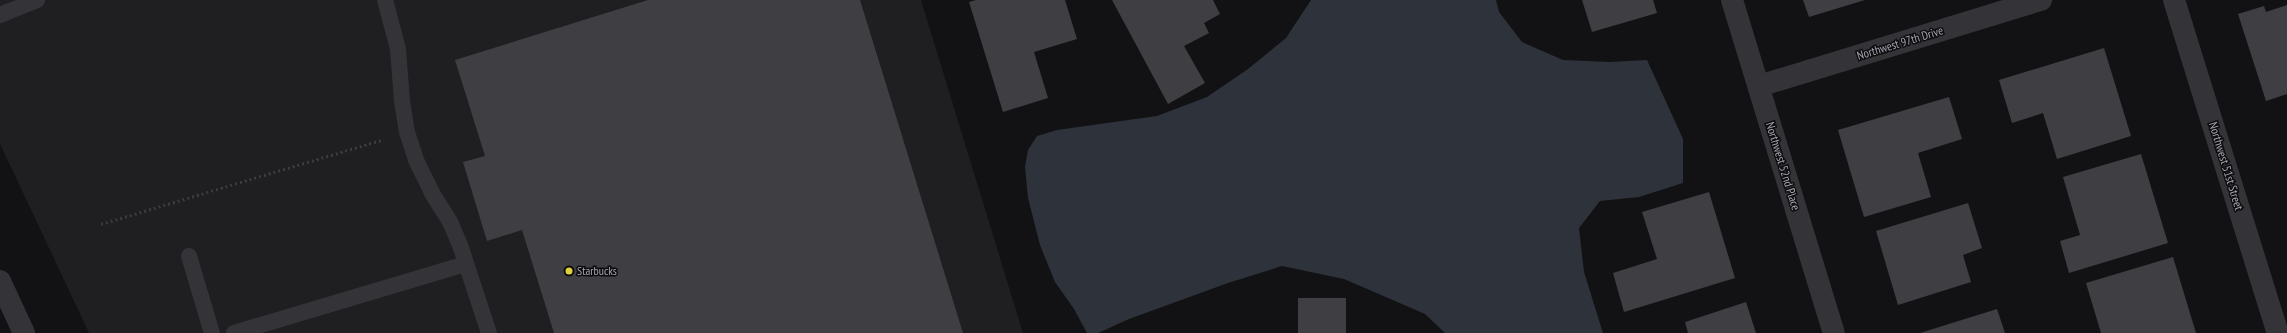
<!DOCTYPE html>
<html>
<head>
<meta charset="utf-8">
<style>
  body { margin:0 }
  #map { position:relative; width:2287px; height:333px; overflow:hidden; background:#121214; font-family:"PT Sans Narrow",sans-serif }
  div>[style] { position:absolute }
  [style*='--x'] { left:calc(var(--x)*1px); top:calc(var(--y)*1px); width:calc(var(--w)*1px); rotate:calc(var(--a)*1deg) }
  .built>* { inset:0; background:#1f1e20 }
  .water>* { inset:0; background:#2d323b }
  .building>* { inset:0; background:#3f3f43 }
  .path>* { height:2.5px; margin-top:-1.25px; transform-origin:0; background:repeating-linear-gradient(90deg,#3a3a3f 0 2px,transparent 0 5px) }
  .service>* { height:16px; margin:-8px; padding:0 8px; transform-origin:8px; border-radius:8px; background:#343438 }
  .minor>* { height:22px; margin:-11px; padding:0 11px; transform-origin:11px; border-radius:11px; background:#343438 }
  .tertiary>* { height:22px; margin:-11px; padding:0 11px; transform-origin:11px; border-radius:11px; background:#343438 }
  .dots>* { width:11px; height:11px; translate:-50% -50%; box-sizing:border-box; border:2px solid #0e0d0e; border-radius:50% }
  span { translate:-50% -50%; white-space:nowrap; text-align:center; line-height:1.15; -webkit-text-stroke:3px #0e0d0e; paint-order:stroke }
  .street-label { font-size:12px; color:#a5a6b3 }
  .poi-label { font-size:12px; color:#a5a6b3 }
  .left { translate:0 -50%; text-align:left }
</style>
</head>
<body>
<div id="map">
  <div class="built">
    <div style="clip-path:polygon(0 0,921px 0,1023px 333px,89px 333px,0 144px)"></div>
  </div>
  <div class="water">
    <div style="clip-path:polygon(1311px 0,1496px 0,1499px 12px,1522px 42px,1563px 60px,1610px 62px,1647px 60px,1683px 139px,1683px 183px,1639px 197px,1600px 201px,1579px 228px,1584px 272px,1603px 333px,1445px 333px,1425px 314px,1344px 279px,1282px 266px,1228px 283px,1129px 319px,1098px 333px,1087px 333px,1074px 309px,1055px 282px,1040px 245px,1028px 198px,1025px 167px,1028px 150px,1037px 136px,1057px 130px,1157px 116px,1207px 97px,1248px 69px,1286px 38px)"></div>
  </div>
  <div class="building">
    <div style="clip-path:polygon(648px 0,860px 0,963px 333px,554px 333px,522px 230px,487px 241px,463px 162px,485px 156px,455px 60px)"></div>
    <div style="clip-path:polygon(976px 0,1065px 0,1077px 39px,1034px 52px,1048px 98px,1003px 112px,969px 2px)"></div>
    <div style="clip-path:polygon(1112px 0,1213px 0,1220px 14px,1204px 23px,1209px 33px,1184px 46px,1205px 83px,1168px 104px)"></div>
    <div style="clip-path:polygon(1582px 0,1653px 0,1657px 13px,1592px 32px)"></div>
    <div style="clip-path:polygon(1803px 0,1865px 0,1809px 17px)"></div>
    <div style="clip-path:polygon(2287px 5px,2287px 94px,2266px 101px,2238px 14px,2264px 6px,2266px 12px)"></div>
    <div style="clip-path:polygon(2104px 48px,2131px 136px,2057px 159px,2043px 113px,2012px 123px,1999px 80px)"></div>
    <div style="clip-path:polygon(1949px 97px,1962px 139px,1918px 153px,1931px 197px,1864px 217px,1838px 130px)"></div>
    <div style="clip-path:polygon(2141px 154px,2168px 243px,2069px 273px,2060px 241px,2080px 235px,2063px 177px)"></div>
    <div style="clip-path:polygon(1709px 192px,1735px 278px,1624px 312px,1613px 273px,1657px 259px,1642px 212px)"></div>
    <div style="clip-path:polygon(1968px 203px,1982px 248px,1963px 255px,1971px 282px,1898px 305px,1876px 231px)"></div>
    <div style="clip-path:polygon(2173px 257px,2196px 333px,2101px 333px,2086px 283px)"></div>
    <div style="clip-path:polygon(1298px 298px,1346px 298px,1346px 333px,1298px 333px)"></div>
    <div style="clip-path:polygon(1746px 302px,1756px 333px,1688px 333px,1685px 322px)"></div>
    <div style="clip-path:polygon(1997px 309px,2005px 333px,1920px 333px)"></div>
  </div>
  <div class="path">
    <div style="--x:101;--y:224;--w:295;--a:-16.7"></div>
  </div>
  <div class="service">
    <div style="--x:385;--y:0;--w:51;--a:75.1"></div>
    <div style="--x:398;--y:49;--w:52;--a:85.6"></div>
    <div style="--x:402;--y:101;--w:31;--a:81"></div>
    <div style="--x:407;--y:132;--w:29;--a:72"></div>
    <div style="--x:416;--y:160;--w:37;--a:64"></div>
    <div style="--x:432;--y:193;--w:36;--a:58"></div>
    <div style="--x:451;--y:224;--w:26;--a:67"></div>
    <div style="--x:461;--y:248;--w:89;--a:71.8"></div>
    <div style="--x:0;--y:15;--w:40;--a:-22"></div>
    <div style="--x:189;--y:256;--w:80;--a:73.4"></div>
    <div style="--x:234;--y:333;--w:242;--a:-16.6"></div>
  </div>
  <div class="minor">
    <div style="--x:1732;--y:0;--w:348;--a:73"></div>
    <div style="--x:2174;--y:0;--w:349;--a:72.7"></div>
    <div style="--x:1759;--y:86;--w:295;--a:-17"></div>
  </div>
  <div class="tertiary">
    <div style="--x:0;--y:281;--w:57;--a:65.2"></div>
  </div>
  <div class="dots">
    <div style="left:569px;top:271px;background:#e1d23d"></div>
  </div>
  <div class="street-label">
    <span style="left:1900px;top:43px;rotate:-17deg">Northwest 97th Drive</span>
    <span style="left:1783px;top:166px;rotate:73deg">Northwest 52nd Place</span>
    <span style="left:2226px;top:166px;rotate:73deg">Northwest 51st Street</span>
  </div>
  <div class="poi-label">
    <span class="left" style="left:577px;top:271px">Starbucks</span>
  </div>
</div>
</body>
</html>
